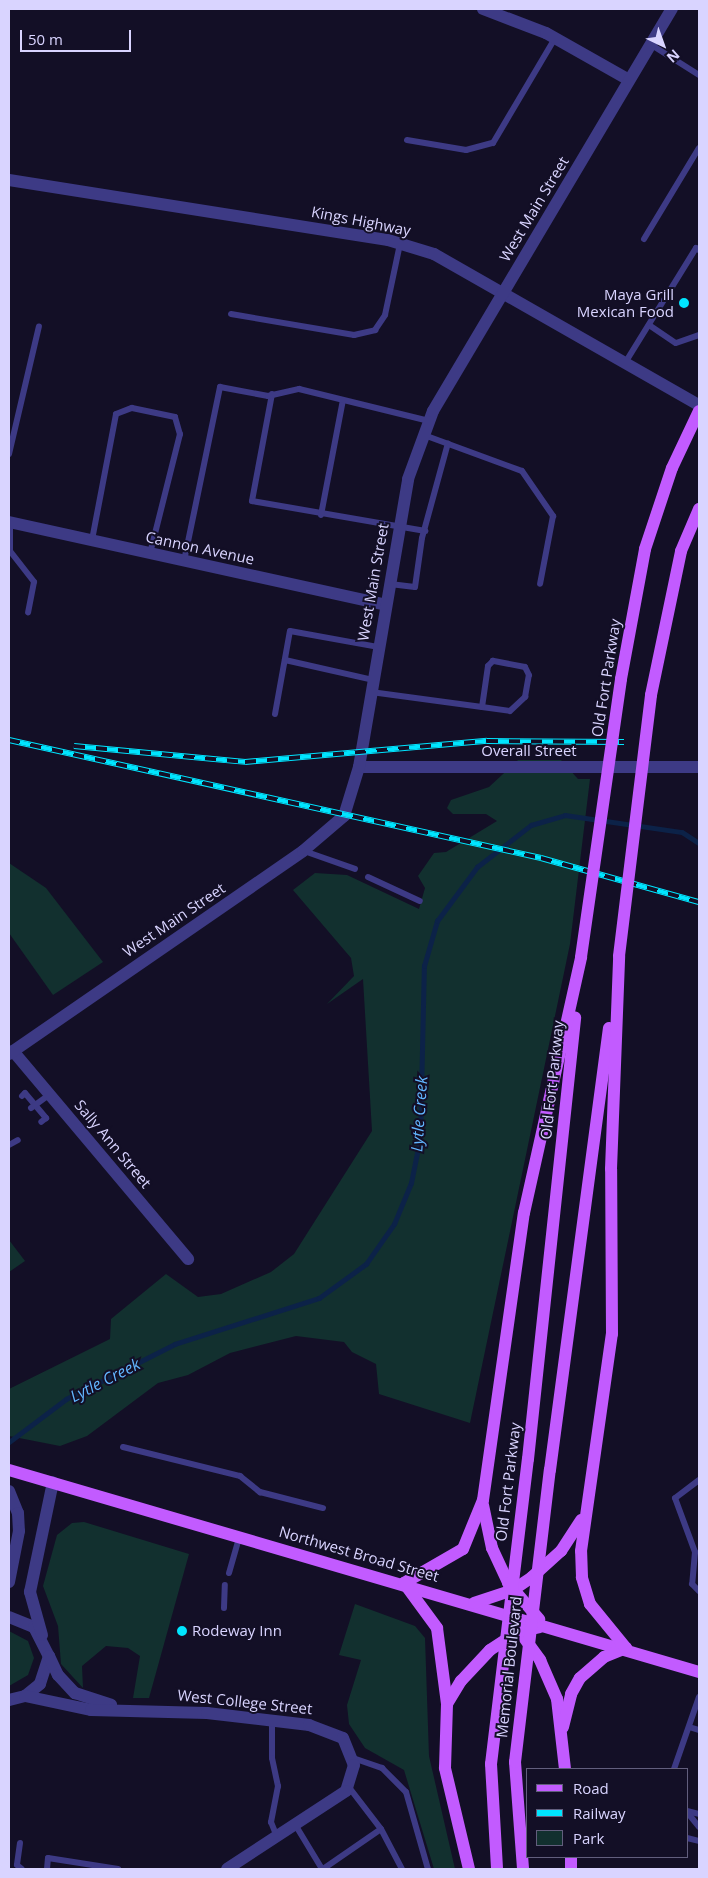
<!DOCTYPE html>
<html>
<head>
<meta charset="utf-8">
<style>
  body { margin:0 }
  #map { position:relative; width:708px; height:1878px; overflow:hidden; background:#130f26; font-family:"Open Sans",sans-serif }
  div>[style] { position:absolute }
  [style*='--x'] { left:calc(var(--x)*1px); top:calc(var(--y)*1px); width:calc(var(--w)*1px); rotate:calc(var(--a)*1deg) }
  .green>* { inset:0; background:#12302f }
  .stream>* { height:4.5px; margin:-2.25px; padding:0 2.25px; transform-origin:2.25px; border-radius:2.25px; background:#0c2248 }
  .lane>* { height:6px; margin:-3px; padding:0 3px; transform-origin:3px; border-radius:3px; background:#3d3a85 }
  .street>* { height:12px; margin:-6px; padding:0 6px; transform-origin:6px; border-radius:6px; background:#3d3a85 }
  .primary>* { height:12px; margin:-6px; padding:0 6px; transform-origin:6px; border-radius:6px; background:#c25bff }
  .rail>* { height:5.5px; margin-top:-2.75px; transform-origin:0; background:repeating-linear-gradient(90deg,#130f26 0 11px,#00e5ff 0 22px); box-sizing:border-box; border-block:1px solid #00e5ff }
  .primary-bridge>* { height:12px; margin:-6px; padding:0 6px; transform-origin:6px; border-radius:6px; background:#c25bff }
  .dots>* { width:14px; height:14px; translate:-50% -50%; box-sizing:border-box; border:2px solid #130f26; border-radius:50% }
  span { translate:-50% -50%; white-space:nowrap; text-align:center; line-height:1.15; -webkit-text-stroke:4px #130f26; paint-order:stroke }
  .street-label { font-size:15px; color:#d9d4ff }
  .poi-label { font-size:15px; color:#d9d4ff }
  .right { translate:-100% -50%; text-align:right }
  .left { translate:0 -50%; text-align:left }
  .water-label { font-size:16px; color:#62b6ff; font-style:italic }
  .frame { position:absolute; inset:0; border:10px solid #d9d4ff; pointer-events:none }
  .legend { position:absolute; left:526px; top:1768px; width:162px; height:90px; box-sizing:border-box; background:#130f26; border:1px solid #625e7d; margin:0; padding:6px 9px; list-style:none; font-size:15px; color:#d9d4ff }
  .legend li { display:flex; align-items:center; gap:10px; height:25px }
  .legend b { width:25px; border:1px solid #625e7d }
  .north { position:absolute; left:638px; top:20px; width:50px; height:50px; -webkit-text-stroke:4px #130f26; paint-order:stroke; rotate:138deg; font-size:14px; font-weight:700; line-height:20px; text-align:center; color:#d9d4ff }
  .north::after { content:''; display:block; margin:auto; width:18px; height:22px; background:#d9d4ff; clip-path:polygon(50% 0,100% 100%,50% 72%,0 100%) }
  .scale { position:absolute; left:20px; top:30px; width:111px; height:22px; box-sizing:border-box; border:2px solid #d9d4ff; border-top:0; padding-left:6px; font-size:15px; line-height:18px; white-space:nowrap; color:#d9d4ff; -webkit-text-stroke:4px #130f26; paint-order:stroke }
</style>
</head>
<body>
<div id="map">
  <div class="green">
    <div style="clip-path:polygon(518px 760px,561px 760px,578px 779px,590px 779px,570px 944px,470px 1423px,379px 1394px,376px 1364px,352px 1352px,344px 1342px,296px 1336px,230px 1353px,188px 1375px,158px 1383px,87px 1436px,60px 1446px,9px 1436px,9px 1389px,110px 1339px,111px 1319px,166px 1274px,198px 1297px,221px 1294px,271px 1272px,294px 1254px,372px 1131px,363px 979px,327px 1004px,354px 976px,351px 958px,293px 890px,315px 873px,347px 875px,419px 909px,425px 888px,418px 876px,434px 853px,446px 852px,497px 821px,486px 814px,453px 814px,447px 808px,451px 800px,489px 787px)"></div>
    <div style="clip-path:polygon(9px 863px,46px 888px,103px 962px,53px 995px,9px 933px)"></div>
    <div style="clip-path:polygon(9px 1240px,25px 1261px,9px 1272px)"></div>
    <div style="clip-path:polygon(84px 1522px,189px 1554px,149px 1698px,133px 1698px,140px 1656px,128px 1648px,106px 1646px,82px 1666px,83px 1688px,61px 1664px,58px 1626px,43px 1586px,57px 1535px,72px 1523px)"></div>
    <div style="clip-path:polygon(355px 1604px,415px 1626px,425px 1638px,429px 1756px,455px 1869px,434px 1869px,404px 1770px,365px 1748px,349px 1724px,347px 1705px,361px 1660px,339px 1655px)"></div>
    <div style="clip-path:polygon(9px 1631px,28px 1641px,34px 1658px,28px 1675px,9px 1686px)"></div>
  </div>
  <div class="stream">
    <div style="--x:9;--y:1442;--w:71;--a:-37"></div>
    <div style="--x:66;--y:1399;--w:122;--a:-26.8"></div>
    <div style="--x:175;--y:1344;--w:151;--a:-17.7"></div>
    <div style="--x:319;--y:1298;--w:58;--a:-35.9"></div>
    <div style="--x:366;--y:1264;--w:49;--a:-55"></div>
    <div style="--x:394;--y:1224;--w:44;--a:-67.5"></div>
    <div style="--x:411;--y:1183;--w:46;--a:-78.7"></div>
    <div style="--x:420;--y:1138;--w:172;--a:-88.7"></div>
    <div style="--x:424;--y:966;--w:47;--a:-73.9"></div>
    <div style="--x:437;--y:921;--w:67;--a:-53.5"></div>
    <div style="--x:477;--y:867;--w:68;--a:-37.9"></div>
    <div style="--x:531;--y:825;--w:35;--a:-16"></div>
    <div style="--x:565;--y:815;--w:118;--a:8.3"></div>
    <div style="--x:682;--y:832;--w:20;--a:33"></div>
  </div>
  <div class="lane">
    <div style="--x:650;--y:44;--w:58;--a:32.3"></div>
    <div style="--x:407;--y:140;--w:60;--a:9.6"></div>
    <div style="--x:466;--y:150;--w:28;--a:-15"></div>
    <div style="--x:493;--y:143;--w:122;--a:-59.4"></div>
    <div style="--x:644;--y:239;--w:106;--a:-58.9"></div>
    <div style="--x:231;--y:314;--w:125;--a:9.7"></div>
    <div style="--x:354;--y:335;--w:22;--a:-13"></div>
    <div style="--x:375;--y:330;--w:18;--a:-56"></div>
    <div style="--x:385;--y:315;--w:73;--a:-78.1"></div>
    <div style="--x:649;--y:325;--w:32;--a:34"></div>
    <div style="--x:676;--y:343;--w:24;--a:-19"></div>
    <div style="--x:625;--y:363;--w:135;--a:-58.3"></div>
    <div style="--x:696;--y:248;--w:4;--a:34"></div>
    <div style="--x:272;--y:394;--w:109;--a:100.6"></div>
    <div style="--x:252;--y:501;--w:176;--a:9.8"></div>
    <div style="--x:424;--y:435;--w:104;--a:20.2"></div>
    <div style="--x:522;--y:471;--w:55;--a:55.4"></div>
    <div style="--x:553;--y:516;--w:69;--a:100.8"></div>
    <div style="--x:9;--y:454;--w:131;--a:-76.8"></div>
    <div style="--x:321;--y:515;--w:117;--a:-79.2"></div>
    <div style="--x:10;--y:522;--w:29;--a:90"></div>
    <div style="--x:10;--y:551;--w:39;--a:52"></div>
    <div style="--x:34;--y:582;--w:31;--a:101"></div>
    <div style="--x:92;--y:540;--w:128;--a:-79.2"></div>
    <div style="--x:116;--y:414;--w:17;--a:-21"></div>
    <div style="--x:132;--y:408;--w:44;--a:11.8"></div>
    <div style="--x:175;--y:417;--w:18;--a:74"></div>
    <div style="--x:180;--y:434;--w:123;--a:104.1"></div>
    <div style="--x:184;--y:561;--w:178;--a:-78.3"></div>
    <div style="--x:220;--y:387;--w:49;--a:10.6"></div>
    <div style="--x:268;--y:396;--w:32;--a:-13"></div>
    <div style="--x:299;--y:389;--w:134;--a:13.8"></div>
    <div style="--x:390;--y:584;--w:25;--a:7"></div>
    <div style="--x:415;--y:587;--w:49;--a:-81.9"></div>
    <div style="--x:422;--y:538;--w:98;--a:-74.7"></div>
    <div style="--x:285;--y:660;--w:90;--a:12.8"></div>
    <div style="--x:371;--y:692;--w:112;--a:7.7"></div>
    <div style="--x:482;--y:707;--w:28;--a:8"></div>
    <div style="--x:510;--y:711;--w:21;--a:-43"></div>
    <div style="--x:525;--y:697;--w:22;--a:-80"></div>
    <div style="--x:529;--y:675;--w:9;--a:-117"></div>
    <div style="--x:525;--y:667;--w:33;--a:-169"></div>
    <div style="--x:493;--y:661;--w:7;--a:135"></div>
    <div style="--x:488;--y:666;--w:41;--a:98.3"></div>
    <div style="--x:275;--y:714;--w:84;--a:-79.8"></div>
    <div style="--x:290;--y:631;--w:89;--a:10.3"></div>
    <div style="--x:304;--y:851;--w:54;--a:19.4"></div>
    <div style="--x:368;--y:877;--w:57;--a:24.8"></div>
    <div style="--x:22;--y:1096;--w:4;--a:-45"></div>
    <div style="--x:25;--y:1093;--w:33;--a:50"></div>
    <div style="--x:46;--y:1118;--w:6;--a:141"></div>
    <div style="--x:31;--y:1108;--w:24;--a:-36"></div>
    <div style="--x:9;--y:1145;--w:10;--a:-29"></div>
    <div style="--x:123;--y:1447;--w:121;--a:13.9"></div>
    <div style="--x:240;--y:1476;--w:26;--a:39"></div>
    <div style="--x:260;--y:1492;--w:65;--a:14.3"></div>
    <div style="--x:699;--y:1480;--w:30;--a:143"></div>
    <div style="--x:675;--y:1498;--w:58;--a:69.7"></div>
    <div style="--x:695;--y:1552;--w:32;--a:95"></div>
    <div style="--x:692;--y:1584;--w:10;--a:45"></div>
    <div style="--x:229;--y:1573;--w:37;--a:-74"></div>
    <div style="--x:224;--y:1608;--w:23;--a:-88"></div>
    <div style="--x:272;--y:1721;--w:37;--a:90"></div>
    <div style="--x:272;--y:1758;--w:29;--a:78"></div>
    <div style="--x:278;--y:1786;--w:37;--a:101"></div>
    <div style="--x:271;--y:1822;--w:16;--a:68"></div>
    <div style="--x:689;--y:1727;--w:10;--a:17"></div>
    <div style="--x:353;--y:1758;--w:31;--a:19"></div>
    <div style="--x:382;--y:1768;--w:34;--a:45"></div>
    <div style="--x:406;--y:1792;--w:80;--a:74.1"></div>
    <div style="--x:674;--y:1769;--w:76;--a:-70.9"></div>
    <div style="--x:348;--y:1786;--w:54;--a:52.5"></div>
    <div style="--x:381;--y:1829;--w:45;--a:62.3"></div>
    <div style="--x:687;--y:1811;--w:12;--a:14"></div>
    <div style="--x:687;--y:1812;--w:19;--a:51"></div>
    <div style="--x:296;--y:1826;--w:50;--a:58.8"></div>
    <div style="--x:687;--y:1838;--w:12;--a:14"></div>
    <div style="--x:20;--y:1843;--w:22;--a:98"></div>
    <div style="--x:17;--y:1865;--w:6;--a:39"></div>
    <div style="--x:47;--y:1869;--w:11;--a:-85"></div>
    <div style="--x:48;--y:1858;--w:71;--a:8.9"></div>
    <div style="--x:323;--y:1869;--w:70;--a:-34.6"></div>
  </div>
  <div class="street">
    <div style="--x:483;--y:9;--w:67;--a:20.9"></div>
    <div style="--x:546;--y:33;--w:95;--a:29.5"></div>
    <div style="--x:9;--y:180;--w:384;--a:9"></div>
    <div style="--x:388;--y:240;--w:48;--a:16.9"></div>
    <div style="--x:434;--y:254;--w:305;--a:29.7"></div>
    <div style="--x:9;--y:522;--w:385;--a:12.4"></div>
    <div style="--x:359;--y:767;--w:340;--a:0"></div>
    <div style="--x:13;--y:1051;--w:272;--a:49.9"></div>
    <div style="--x:9;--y:1054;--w:357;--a:-34.6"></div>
    <div style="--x:303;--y:851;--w:54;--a:-40.5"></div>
    <div style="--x:344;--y:816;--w:51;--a:-73"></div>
    <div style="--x:359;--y:767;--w:292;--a:-80.3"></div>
    <div style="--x:408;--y:479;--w:72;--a:-69.8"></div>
    <div style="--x:433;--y:411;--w:468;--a:-59.3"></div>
    <div style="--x:9;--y:1491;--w:24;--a:68"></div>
    <div style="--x:18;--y:1513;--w:18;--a:87"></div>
    <div style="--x:19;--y:1531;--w:52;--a:101.1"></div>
    <div style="--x:9;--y:1617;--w:27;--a:22"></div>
    <div style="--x:34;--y:1627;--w:33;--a:63"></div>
    <div style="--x:49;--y:1656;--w:29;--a:108"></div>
    <div style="--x:40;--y:1684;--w:19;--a:141"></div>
    <div style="--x:25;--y:1696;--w:16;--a:166"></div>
    <div style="--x:42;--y:1635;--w:45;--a:-105.6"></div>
    <div style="--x:30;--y:1592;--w:112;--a:-78.2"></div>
    <div style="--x:49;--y:1656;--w:21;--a:65"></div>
    <div style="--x:58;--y:1675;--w:25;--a:47"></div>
    <div style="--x:75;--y:1693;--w:38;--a:18"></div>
    <div style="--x:25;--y:1696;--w:67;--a:12"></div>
    <div style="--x:91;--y:1710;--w:116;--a:1.5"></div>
    <div style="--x:207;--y:1713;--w:103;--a:6.7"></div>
    <div style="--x:309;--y:1725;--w:36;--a:21"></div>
    <div style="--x:343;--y:1738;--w:29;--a:68"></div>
    <div style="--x:354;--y:1765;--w:27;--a:107"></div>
    <div style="--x:346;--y:1791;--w:142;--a:146.8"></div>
  </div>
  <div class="primary">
    <div style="--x:621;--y:679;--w:132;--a:-79.5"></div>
    <div style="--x:645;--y:549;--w:85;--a:-71.6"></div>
    <div style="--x:672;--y:468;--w:63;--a:-64.7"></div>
    <div style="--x:651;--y:695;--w:147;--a:-78.2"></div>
    <div style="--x:681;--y:551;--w:46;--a:-66.8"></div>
    <div style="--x:528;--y:1459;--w:444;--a:-83.9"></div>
    <div style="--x:9;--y:1470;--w:719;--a:16.32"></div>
    <div style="--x:550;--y:1470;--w:446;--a:-82.4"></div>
    <div style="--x:483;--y:1505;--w:44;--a:78.2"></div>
    <div style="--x:492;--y:1548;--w:38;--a:65"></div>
    <div style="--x:508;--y:1583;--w:48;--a:49.3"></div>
    <div style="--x:404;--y:1583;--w:68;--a:-30"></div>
    <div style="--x:463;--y:1549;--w:53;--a:-67.8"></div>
    <div style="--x:483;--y:1500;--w:290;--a:-81.9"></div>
    <div style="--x:524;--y:1213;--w:262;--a:-77.4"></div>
    <div style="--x:404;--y:1583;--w:56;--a:53.7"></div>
    <div style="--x:437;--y:1628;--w:77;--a:82.5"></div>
    <div style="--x:474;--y:1603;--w:41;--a:-18.4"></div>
    <div style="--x:513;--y:1590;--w:23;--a:-34"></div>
    <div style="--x:532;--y:1577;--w:39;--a:-42"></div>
    <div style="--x:561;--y:1551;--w:37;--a:-57"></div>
    <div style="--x:525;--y:1639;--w:26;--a:54"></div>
    <div style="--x:540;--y:1660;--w:43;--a:66.4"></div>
    <div style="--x:557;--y:1699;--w:70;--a:83.5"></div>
    <div style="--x:563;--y:1727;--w:34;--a:-76"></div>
    <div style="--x:571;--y:1694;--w:18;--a:-61"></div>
    <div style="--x:580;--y:1678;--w:32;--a:-41"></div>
    <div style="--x:604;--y:1657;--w:24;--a:-22"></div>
    <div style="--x:626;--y:1648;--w:57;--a:-129.3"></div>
    <div style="--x:590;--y:1604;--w:28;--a:-107"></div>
    <div style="--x:582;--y:1577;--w:26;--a:-92"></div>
    <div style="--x:581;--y:1551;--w:219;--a:-81.9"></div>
    <div style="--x:612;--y:1334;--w:165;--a:-90.3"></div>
    <div style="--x:611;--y:1169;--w:213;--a:-87.8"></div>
    <div style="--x:515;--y:1762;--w:107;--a:85.7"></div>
    <div style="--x:491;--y:1764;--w:105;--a:86.7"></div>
    <div style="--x:571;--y:1857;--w:12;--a:90"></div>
    <div style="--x:469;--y:1869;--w:104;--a:-103.4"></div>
    <div style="--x:445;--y:1768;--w:64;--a:-88.2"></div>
    <div style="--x:447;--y:1704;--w:27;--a:-59"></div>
    <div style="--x:461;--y:1681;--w:42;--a:-46.9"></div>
    <div style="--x:490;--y:1650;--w:33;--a:-33"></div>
    <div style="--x:518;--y:1632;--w:22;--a:-13"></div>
  </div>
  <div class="rail">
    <div style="--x:9;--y:740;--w:545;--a:12.51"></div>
    <div style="--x:541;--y:858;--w:164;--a:15.6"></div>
    <div style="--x:74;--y:746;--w:172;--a:5.3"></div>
    <div style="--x:245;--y:762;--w:243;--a:-5"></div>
    <div style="--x:487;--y:741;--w:137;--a:0.4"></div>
  </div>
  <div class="primary-bridge">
    <div style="--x:619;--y:956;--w:263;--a:-83"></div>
    <div style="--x:581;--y:957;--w:281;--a:-81.8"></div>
    <div style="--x:515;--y:1762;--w:294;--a:-83.2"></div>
    <div style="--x:491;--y:1764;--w:307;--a:-83.1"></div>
  </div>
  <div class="dots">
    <div style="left:684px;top:303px;background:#00e5ff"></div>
    <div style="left:182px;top:1631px;background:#00e5ff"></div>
  </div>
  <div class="street-label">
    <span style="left:534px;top:209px;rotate:-59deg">West Main Street</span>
    <span style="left:361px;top:221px;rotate:11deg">Kings Highway</span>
    <span style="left:200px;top:548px;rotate:12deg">Cannon Avenue</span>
    <span style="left:373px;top:582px;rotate:-80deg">West Main Street</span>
    <span style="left:606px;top:678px;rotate:-81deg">Old Fort Parkway</span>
    <span style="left:529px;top:751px">Overall Street</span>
    <span style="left:174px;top:920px;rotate:-34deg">West Main Street</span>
    <span style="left:552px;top:1080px;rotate:-84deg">Old Fort Parkway</span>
    <span style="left:113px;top:1144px;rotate:50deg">Sally Ann Street</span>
    <span style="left:508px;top:1482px;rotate:-83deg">Old Fort Parkway</span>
    <span style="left:359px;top:1554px;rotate:16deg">Northwest Broad Street</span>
    <span style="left:509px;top:1667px;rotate:-84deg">Memorial Boulevard</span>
    <span style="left:245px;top:1702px;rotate:6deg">West College Street</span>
  </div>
  <div class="poi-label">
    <span class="right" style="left:674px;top:303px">Maya Grill<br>Mexican Food</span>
    <span class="left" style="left:192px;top:1631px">Rodeway Inn</span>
  </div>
  <div class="water-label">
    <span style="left:419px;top:1114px;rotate:-86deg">Lytle Creek</span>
    <span style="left:105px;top:1380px;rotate:-27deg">Lytle Creek</span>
  </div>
  <div class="frame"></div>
  <ul class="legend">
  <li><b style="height:6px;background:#c25bff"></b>Road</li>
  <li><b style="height:6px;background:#00e5ff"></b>Railway</li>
  <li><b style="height:14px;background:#12302f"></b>Park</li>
  </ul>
  <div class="north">N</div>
  <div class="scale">50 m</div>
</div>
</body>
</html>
